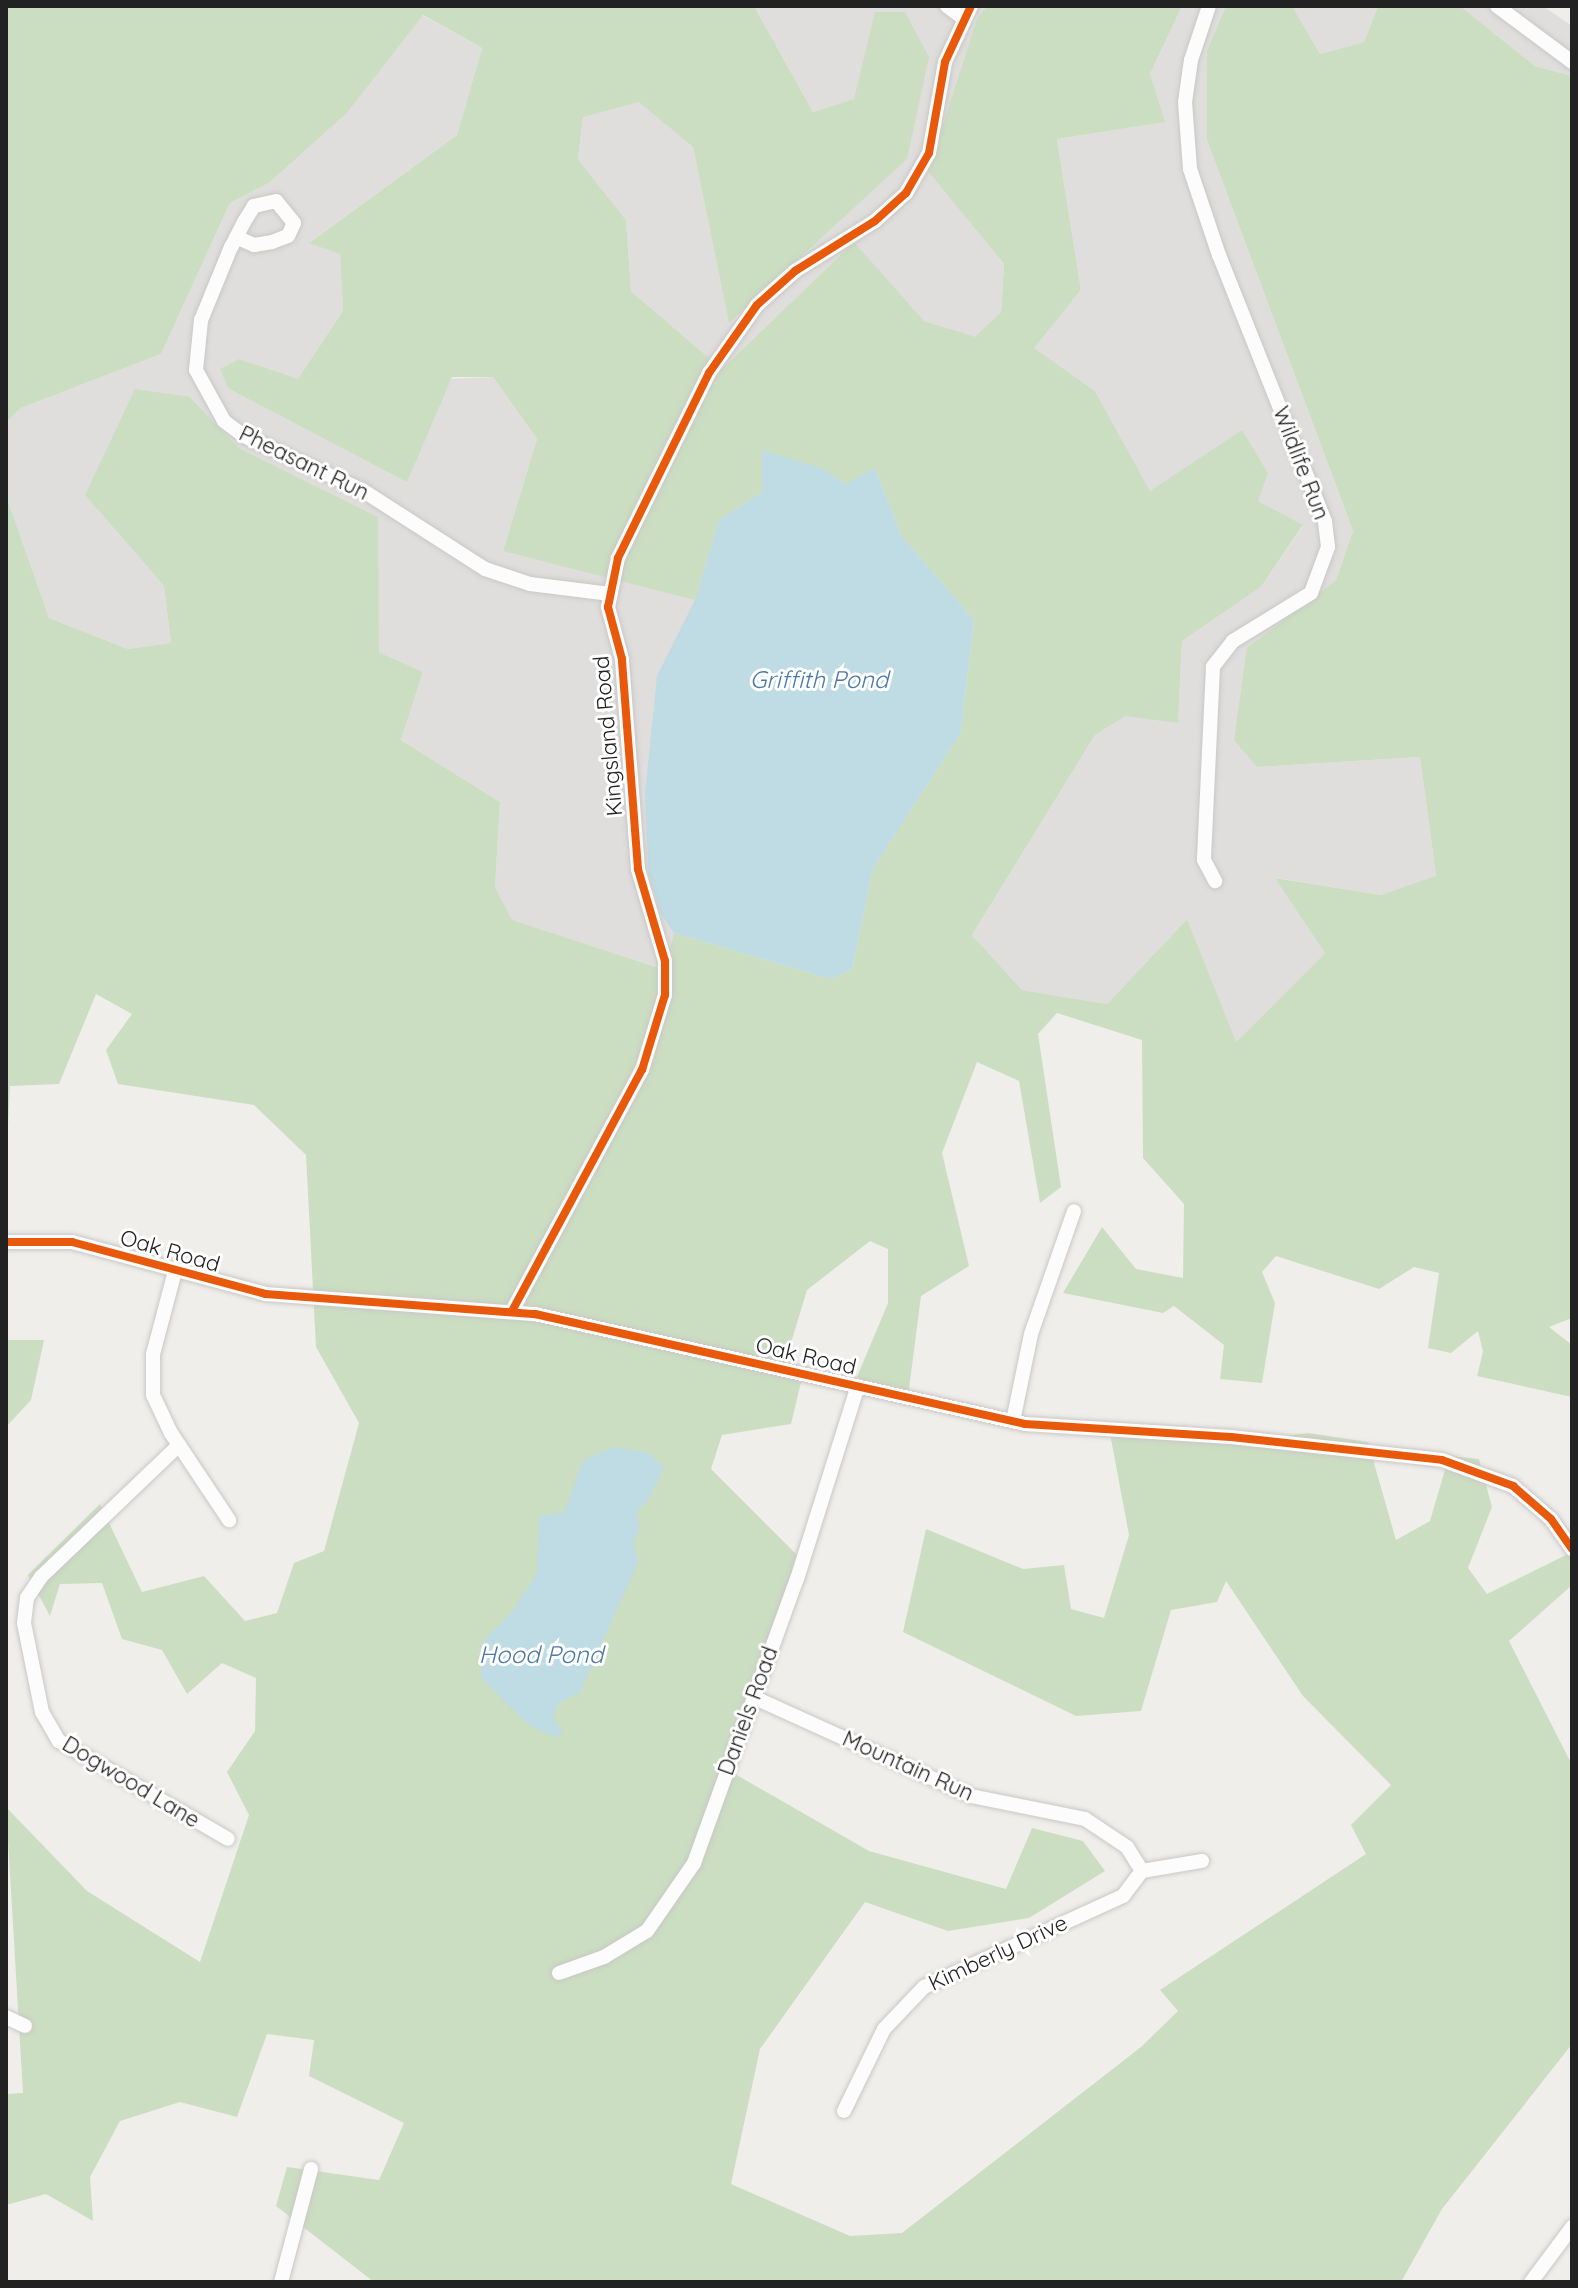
<!DOCTYPE html>
<html>
<head>
<meta charset="utf-8">
<style>
  body { margin:0 }
  #map { position:relative; width:1578px; height:2288px; overflow:hidden; background:#f0eeeb; font-family:Quicksand,sans-serif }
  div>[style] { position:absolute }
  [style*='--x'] { left:calc(var(--x)*1px); top:calc(var(--y)*1px); width:calc(var(--w)*1px); rotate:calc(var(--a)*1deg) }
  .residential>* { inset:0; background:#dfdedc }
  .forest>* { inset:0; background:#cbdec1 }
  .water>* { inset:0; background:#bfdbe3 }
  .roads { filter:drop-shadow(0 0 2px #c9c8c7) drop-shadow(0 0 2px #c9c8c7) }
  .minor>* { height:14px; margin:-7px; padding:0 7px; transform-origin:7px; border-radius:7px; background:#fdfcfc }
  .cycleway>* { height:8px; margin:-4px; padding:0 4px; transform-origin:4px; border-radius:4px; background:#e8590c }
  span { translate:-50% -50%; white-space:nowrap; text-align:center; line-height:1.15; -webkit-text-stroke:6px #fff; paint-order:stroke }
  .street-label { font-size:22px; color:#222 }
  .water-label { font-size:24px; color:#4a7aab; font-style:italic }
  .frame { position:absolute; inset:0; border:8px solid #222; pointer-events:none }
</style>
</head>
<body>
<div id="map">
  <div class="residential">
    <div style="clip-path:polygon(754px 6px,987px 6px,977px 20px,929px 171px,1004px 264px,1001px 312px,975px 338px,924px 321px,853px 243px,722px 369px,631px 291px,626px 220px,578px 159px,583px 116px,639px 101px,693px 147px,729px 322px,854px 99px,813px 112px)"></div>
    <div style="clip-path:polygon(1182px 6px,1226px 6px,1207px 50px,1207px 140px,1353px 531px,1336px 580px,1247px 649px,1257px 767px,1420px 757px,1436px 877px,1381px 895px,1276px 878px,1325px 953px,1235px 1043px,1187px 919px,1107px 1004px,1022px 990px,972px 935px,1095px 735px,1125px 715px,1178px 722px,1182px 641px,1261px 587px,1303px 526px,1258px 501px,1150px 492px,1095px 391px,1033px 348px,1081px 290px,1057px 139px,1164px 122px,1150px 74px)"></div>
    <div style="clip-path:polygon(1292px 6px,1378px 6px,1364px 42px,1320px 54px)"></div>
    <div style="clip-path:polygon(1460px 6px,1543px 6px,1572px 26px,1572px 76px,1535px 66px)"></div>
    <div style="clip-path:polygon(422px 15px,482px 48px,457px 135px,310px 242px,340px 254px,343px 311px,298px 380px,239px 359px,228px 388px,493px 377px,537px 439px,503px 551px,719px 520px,762px 492px,823px 469px,875px 468px,901px 535px,974px 620px,961px 732px,873px 869px,852px 969px,831px 979px,675px 933px,666px 970px,512px 921px,495px 887px,500px 802px,401px 740px,423px 672px,379px 652px,377px 517px,239px 448px,190px 397px,85px 495px,164px 586px,171px 643px,128px 649px,49px 618px,6px 495px,6px 423px,21px 408px,161px 354px,230px 203px,269px 183px,347px 113px)"></div>
  </div>
  <div class="forest">
    <div style="clip-path:polygon(6px 6px,754px 6px,813px 112px,854px 99px,875px 12px,905px 12px,929px 57px,907px 159px,729px 323px,693px 147px,639px 102px,583px 117px,578px 159px,626px 220px,631px 291px,722px 369px,854px 242px,924px 321px,975px 337px,1001px 312px,1004px 264px,928px 171px,977px 19px,987px 6px,1182px 6px,1150px 74px,1165px 122px,1057px 139px,1081px 290px,1034px 348px,1095px 391px,1150px 491px,1242px 430px,1268px 473px,1258px 501px,1303px 525px,1261px 587px,1182px 641px,1178px 723px,1125px 716px,1095px 735px,972px 935px,1022px 990px,1107px 1004px,1187px 919px,1236px 1042px,1325px 953px,1275px 878px,1381px 895px,1436px 876px,1420px 757px,1257px 767px,1234px 740px,1247px 648px,1336px 580px,1353px 531px,1207px 140px,1207px 50px,1226px 6px,1292px 6px,1320px 54px,1364px 42px,1378px 6px,1460px 6px,1535px 66px,1572px 76px,1572px 1318px,1549px 1327px,1572px 1345px,1572px 1397px,1477px 1376px,1483px 1352px,1478px 1331px,1451px 1353px,1428px 1348px,1439px 1273px,1414px 1267px,1379px 1289px,1276px 1256px,1262px 1272px,1275px 1303px,1262px 1383px,1220px 1379px,1224px 1345px,1174px 1306px,1163px 1313px,1063px 1293px,1102px 1227px,1136px 1269px,1183px 1278px,1184px 1204px,1143px 1158px,1142px 1040px,1057px 1013px,1038px 1034px,1061px 1187px,1040px 1203px,1019px 1081px,977px 1062px,942px 1153px,969px 1266px,921px 1296px,908px 1397px,854px 1384px,888px 1303px,888px 1249px,870px 1241px,807px 1290px,783px 1369px,803px 1374px,791px 1424px,722px 1435px,711px 1469px,801px 1559px,728px 1770px,869px 1851px,1006px 1889px,1032px 1828px,1083px 1841px,1105px 1871px,1029px 1918px,948px 1931px,865px 1902px,760px 2049px,731px 2184px,850px 2236px,902px 2233px,1141px 2047px,1178px 2011px,1160px 1990px,1366px 1854px,1351px 1825px,1391px 1785px,1303px 1696px,1226px 1581px,1217px 1602px,1171px 1610px,1141px 1711px,1076px 1716px,903px 1632px,926px 1529px,1023px 1569px,1064px 1565px,1071px 1609px,1104px 1618px,1129px 1535px,1109px 1428px,1244px 1441px,1308px 1433px,1368px 1442px,1396px 1540px,1430px 1521px,1449px 1456px,1479px 1459px,1492px 1507px,1468px 1568px,1487px 1594px,1570px 1553px,1572px 1585px,1509px 1641px,1572px 1765px,1572px 2044px,1442px 2209px,1401px 2282px,374px 2282px,276px 2206px,287px 2167px,379px 2180px,404px 2123px,309px 2076px,314px 2040px,267px 2034px,237px 2117px,180px 2102px,120px 2121px,90px 2177px,93px 2221px,46px 2194px,6px 2205px,6px 2094px,23px 2093px,6px 1807px,87px 1891px,200px 1962px,249px 1815px,227px 1772px,255px 1731px,256px 1678px,222px 1663px,187px 1694px,162px 1650px,122px 1639px,102px 1583px,60px 1584px,50px 1616px,28px 1575px,100px 1504px,142px 1592px,204px 1576px,245px 1621px,277px 1613px,294px 1563px,324px 1551px,359px 1423px,316px 1347px,306px 1155px,254px 1105px,118px 1084px,106px 1050px,132px 1014px,96px 994px,59px 1084px,10px 1086px,6px 1165px,6px 495px,49px 618px,128px 649px,171px 643px,164px 586px,85px 495px,135px 389px,190px 397px,239px 448px,378px 517px,379px 652px,423px 672px,401px 740px,500px 802px,495px 887px,512px 920px,665px 970px,674px 933px,831px 979px,852px 969px,873px 869px,961px 732px,974px 620px,901px 535px,875px 468px,846px 484px,823px 469px,762px 492px,719px 520px,695px 600px,503px 551px,537px 439px,493px 377px,452px 377px,407px 482px,228px 388px,220px 369px,239px 359px,298px 379px,343px 311px,340px 254px,309px 243px,457px 135px,482px 48px,423px 15px,347px 113px,269px 183px,230px 203px,161px 354px,21px 408px,6px 423px)"></div>
    <div style="clip-path:polygon(6px 1340px,44px 1340px,31px 1400px,6px 1427px)"></div>
  </div>
  <div class="water">
    <div style="clip-path:polygon(762px 450px,823px 469px,846px 484px,875px 468px,901px 535px,974px 620px,961px 732px,873px 869px,852px 969px,831px 979px,674px 933px,661px 914px,648px 872px,645px 793px,657px 676px,695px 600px,719px 520px,762px 492px)"></div>
    <div style="clip-path:polygon(614px 1447px,649px 1453px,664px 1467px,649px 1499px,637px 1511px,639px 1531px,633px 1540px,638px 1562px,580px 1692px,558px 1703px,553px 1719px,563px 1731px,556px 1738px,529px 1725px,480px 1677px,484px 1640px,512px 1612px,537px 1573px,539px 1516px,564px 1512px,583px 1460px)"></div>
  </div>
  <div class="roads">
    <div class="minor">
      <div style="--x:947;--y:6;--w:20;--a:37"></div>
      <div style="--x:1209;--y:6;--w:57;--a:108.4"></div>
      <div style="--x:1191;--y:60;--w:42;--a:98.1"></div>
      <div style="--x:1185;--y:102;--w:67;--a:85.7"></div>
      <div style="--x:1190;--y:169;--w:91;--a:71.4"></div>
      <div style="--x:1219;--y:255;--w:287;--a:68.3"></div>
      <div style="--x:1325;--y:522;--w:25;--a:83"></div>
      <div style="--x:1328;--y:547;--w:49;--a:110.3"></div>
      <div style="--x:1311;--y:593;--w:92;--a:148.4"></div>
      <div style="--x:1233;--y:641;--w:33;--a:128"></div>
      <div style="--x:1213;--y:667;--w:193;--a:92.7"></div>
      <div style="--x:1204;--y:860;--w:24;--a:62"></div>
      <div style="--x:1497;--y:6;--w:94;--a:36.7"></div>
      <div style="--x:236;--y:237;--w:20;--a:24"></div>
      <div style="--x:254;--y:245;--w:18;--a:-9"></div>
      <div style="--x:272;--y:242;--w:17;--a:-21"></div>
      <div style="--x:288;--y:236;--w:14;--a:-65"></div>
      <div style="--x:294;--y:223;--w:28;--a:-129"></div>
      <div style="--x:276;--y:201;--w:23;--a:167"></div>
      <div style="--x:254;--y:206;--w:19;--a:122"></div>
      <div style="--x:244;--y:222;--w:28;--a:117"></div>
      <div style="--x:231;--y:247;--w:79;--a:112.3"></div>
      <div style="--x:201;--y:320;--w:50;--a:95.7"></div>
      <div style="--x:196;--y:370;--w:58;--a:61.2"></div>
      <div style="--x:224;--y:421;--w:25;--a:37"></div>
      <div style="--x:244;--y:436;--w:130;--a:24.6"></div>
      <div style="--x:362;--y:490;--w:146;--a:32.7"></div>
      <div style="--x:485;--y:569;--w:47;--a:18.4"></div>
      <div style="--x:530;--y:584;--w:81;--a:7.1"></div>
      <div style="--x:6;--y:1242;--w:66;--a:0"></div>
      <div style="--x:72;--y:1242;--w:201;--a:15"></div>
      <div style="--x:266;--y:1294;--w:270;--a:4.3"></div>
      <div style="--x:535;--y:1314;--w:502;--a:12.65"></div>
      <div style="--x:1025;--y:1424;--w:206;--a:3.6"></div>
      <div style="--x:1231;--y:1437;--w:212;--a:6.2"></div>
      <div style="--x:1442;--y:1460;--w:76;--a:20.1"></div>
      <div style="--x:1513;--y:1486;--w:50;--a:41"></div>
      <div style="--x:1551;--y:1519;--w:37;--a:55"></div>
      <div style="--x:175;--y:1271;--w:86;--a:104.8"></div>
      <div style="--x:153;--y:1354;--w:41;--a:90"></div>
      <div style="--x:153;--y:1395;--w:42;--a:64.7"></div>
      <div style="--x:171;--y:1433;--w:105;--a:56.3"></div>
      <div style="--x:512;--y:1311;--w:274;--a:-61.7"></div>
      <div style="--x:642;--y:1070;--w:78;--a:-73"></div>
      <div style="--x:665;--y:995;--w:34;--a:-90"></div>
      <div style="--x:665;--y:961;--w:96;--a:-106.4"></div>
      <div style="--x:638;--y:869;--w:211;--a:-94.4"></div>
      <div style="--x:622;--y:659;--w:54;--a:-105.1"></div>
      <div style="--x:608;--y:607;--w:50;--a:-78.5"></div>
      <div style="--x:618;--y:558;--w:206;--a:-63.8"></div>
      <div style="--x:709;--y:373;--w:83;--a:-54.8"></div>
      <div style="--x:757;--y:305;--w:51;--a:-41.8"></div>
      <div style="--x:795;--y:271;--w:94;--a:-32"></div>
      <div style="--x:875;--y:221;--w:42;--a:-42.1"></div>
      <div style="--x:906;--y:193;--w:46;--a:-60.1"></div>
      <div style="--x:929;--y:153;--w:92;--a:-80"></div>
      <div style="--x:945;--y:62;--w:62;--a:-65.1"></div>
      <div style="--x:1013;--y:1421;--w:89;--a:-78.3"></div>
      <div style="--x:1031;--y:1334;--w:130;--a:-70.7"></div>
      <div style="--x:179;--y:1445;--w:191;--a:136.3"></div>
      <div style="--x:41;--y:1577;--w:25;--a:124"></div>
      <div style="--x:27;--y:1598;--w:25;--a:97"></div>
      <div style="--x:24;--y:1623;--w:91;--a:78.6"></div>
      <div style="--x:42;--y:1712;--w:34;--a:60"></div>
      <div style="--x:59;--y:1741;--w:195;--a:30.1"></div>
      <div style="--x:753;--y:1697;--w:239;--a:24.4"></div>
      <div style="--x:971;--y:1796;--w:116;--a:11.4"></div>
      <div style="--x:1085;--y:1819;--w:50;--a:33.7"></div>
      <div style="--x:1127;--y:1847;--w:28;--a:58"></div>
      <div style="--x:1142;--y:1871;--w:61;--a:-9.5"></div>
      <div style="--x:559;--y:1973;--w:48;--a:-19.6"></div>
      <div style="--x:604;--y:1957;--w:50;--a:-31.2"></div>
      <div style="--x:647;--y:1931;--w:83;--a:-55.3"></div>
      <div style="--x:694;--y:1863;--w:302;--a:-70.1"></div>
      <div style="--x:797;--y:1579;--w:202;--a:-72.5"></div>
      <div style="--x:6;--y:2017;--w:21;--a:25"></div>
      <div style="--x:844;--y:2111;--w:91;--a:-64"></div>
      <div style="--x:884;--y:2029;--w:58;--a:-46.4"></div>
      <div style="--x:924;--y:1987;--w:219;--a:-24.6"></div>
      <div style="--x:1123;--y:1896;--w:31;--a:-53"></div>
      <div style="--x:281;--y:2282;--w:117;--a:-75.1"></div>
      <div style="--x:1531;--y:2282;--w:69;--a:-53.3"></div>
    </div>
  </div>
  <div class="cycleway">
    <div style="--x:6;--y:1242;--w:66;--a:0"></div>
    <div style="--x:72;--y:1242;--w:201;--a:15"></div>
    <div style="--x:266;--y:1294;--w:270;--a:4.3"></div>
    <div style="--x:535;--y:1314;--w:502;--a:12.65"></div>
    <div style="--x:1025;--y:1424;--w:206;--a:3.6"></div>
    <div style="--x:1231;--y:1437;--w:212;--a:6.2"></div>
    <div style="--x:1442;--y:1460;--w:76;--a:20.1"></div>
    <div style="--x:1513;--y:1486;--w:50;--a:41"></div>
    <div style="--x:1551;--y:1519;--w:37;--a:55"></div>
    <div style="--x:512;--y:1311;--w:274;--a:-61.7"></div>
    <div style="--x:642;--y:1070;--w:78;--a:-73"></div>
    <div style="--x:665;--y:995;--w:34;--a:-90"></div>
    <div style="--x:665;--y:961;--w:96;--a:-106.4"></div>
    <div style="--x:638;--y:869;--w:211;--a:-94.4"></div>
    <div style="--x:622;--y:659;--w:54;--a:-105.1"></div>
    <div style="--x:608;--y:607;--w:50;--a:-78.5"></div>
    <div style="--x:618;--y:558;--w:206;--a:-63.8"></div>
    <div style="--x:709;--y:373;--w:83;--a:-54.8"></div>
    <div style="--x:757;--y:305;--w:51;--a:-41.8"></div>
    <div style="--x:795;--y:271;--w:94;--a:-32"></div>
    <div style="--x:875;--y:221;--w:42;--a:-42.1"></div>
    <div style="--x:906;--y:193;--w:46;--a:-60.1"></div>
    <div style="--x:929;--y:153;--w:92;--a:-80"></div>
    <div style="--x:945;--y:62;--w:62;--a:-65.1"></div>
  </div>
  <div class="street-label">
    <span style="left:304px;top:463px;rotate:26deg">Pheasant Run</span>
    <span style="left:1301px;top:463px;rotate:69deg">Wildlife Run</span>
    <span style="left:608px;top:736px;rotate:-95deg">Kingsland Road</span>
    <span style="left:170px;top:1251px;rotate:16deg">Oak Road</span>
    <span style="left:806px;top:1356px;rotate:13deg">Oak Road</span>
    <span style="left:748px;top:1711px;rotate:-70deg">Daniels Road</span>
    <span style="left:908px;top:1766px;rotate:24deg">Mountain Run</span>
    <span style="left:131px;top:1782px;rotate:31deg">Dogwood Lane</span>
    <span style="left:998px;top:1953px;rotate:-25deg">Kimberly Drive</span>
  </div>
  <div class="water-label">
    <span style="left:819px;top:680px">Griffith Pond</span>
    <span style="left:541px;top:1655px">Hood Pond</span>
  </div>
  <div class="frame"></div>
</div>
</body>
</html>
